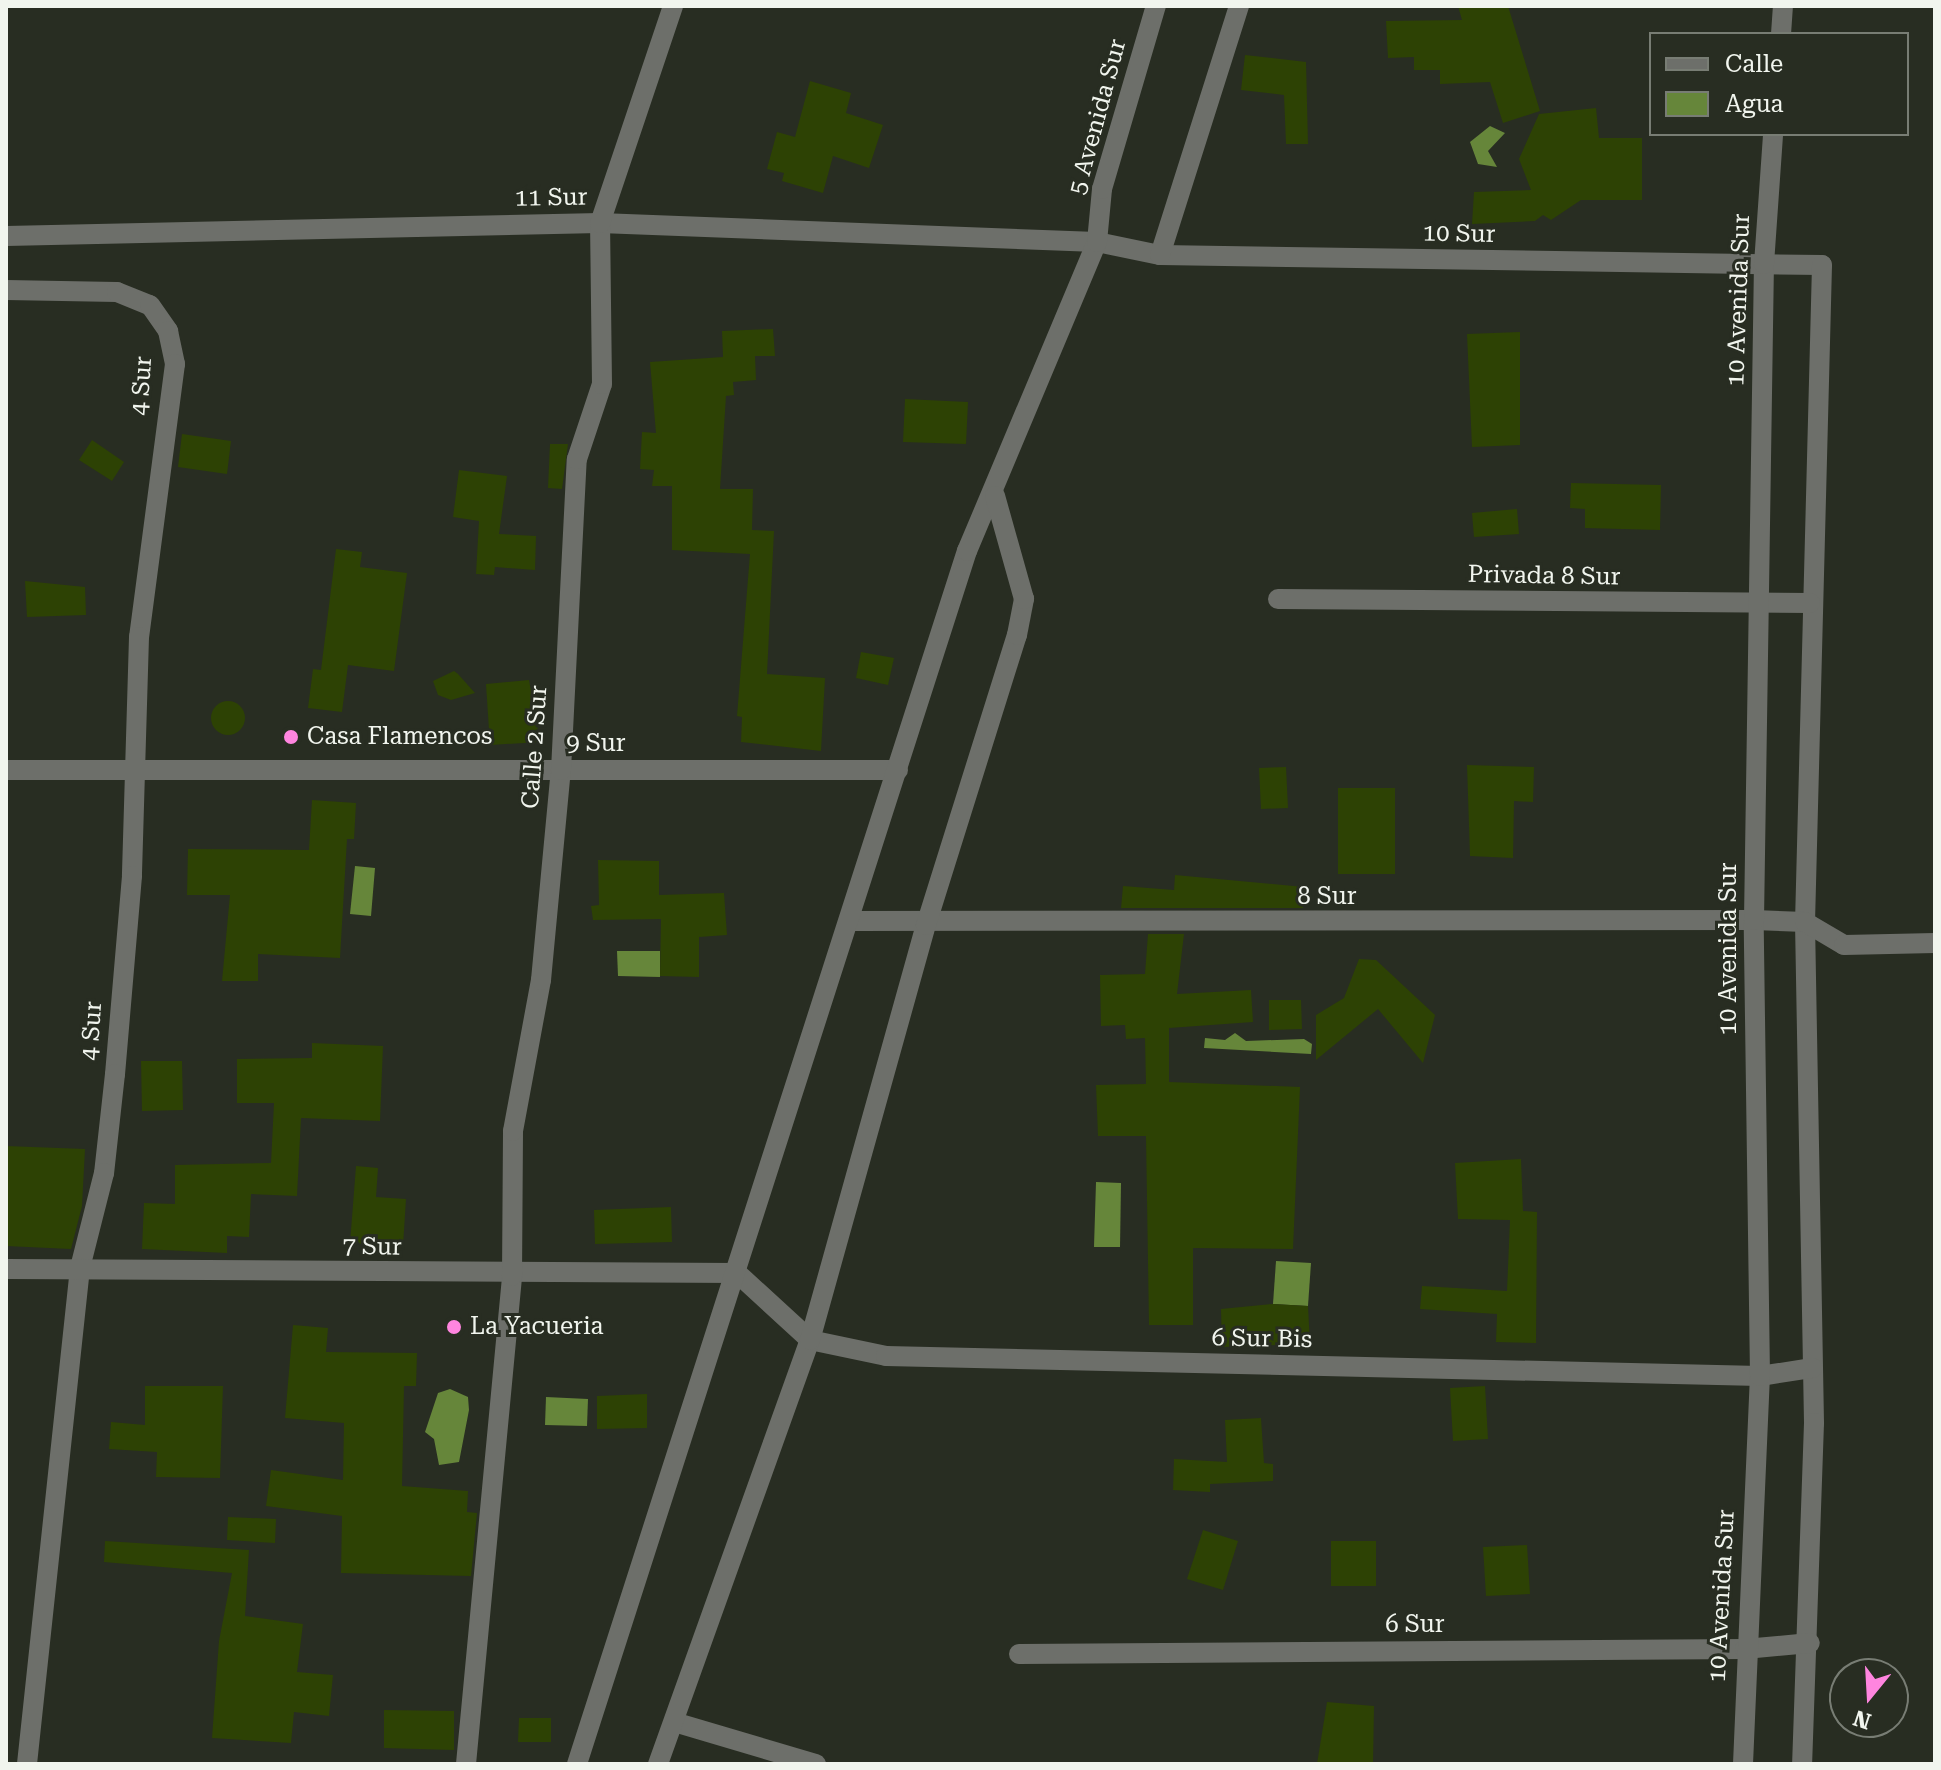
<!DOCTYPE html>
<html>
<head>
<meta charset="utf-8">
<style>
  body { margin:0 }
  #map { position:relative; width:1941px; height:1770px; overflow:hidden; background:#282d22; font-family:"Roboto Serif",serif }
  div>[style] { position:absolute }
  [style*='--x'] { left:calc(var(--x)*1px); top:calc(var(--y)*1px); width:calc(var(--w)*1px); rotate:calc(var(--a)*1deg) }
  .water>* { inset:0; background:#66863a }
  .building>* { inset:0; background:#2d4204 }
  .round { border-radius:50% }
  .minor>* { height:20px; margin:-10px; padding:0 10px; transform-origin:10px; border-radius:10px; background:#6d6f6a }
  .dots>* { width:22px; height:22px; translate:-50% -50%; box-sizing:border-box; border:4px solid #282d22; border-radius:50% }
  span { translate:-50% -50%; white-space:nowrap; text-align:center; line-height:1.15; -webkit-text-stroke:6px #282d22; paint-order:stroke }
  .street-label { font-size:24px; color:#f1f5ee }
  .poi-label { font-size:24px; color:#f1f5ee }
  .left { translate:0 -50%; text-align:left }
  .frame { position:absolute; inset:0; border:8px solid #f1f5ee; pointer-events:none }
  .legend { position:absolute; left:1649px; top:32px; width:260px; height:104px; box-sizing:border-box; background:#282d22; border:2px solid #787d74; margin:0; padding:10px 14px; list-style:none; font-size:24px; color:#f1f5ee }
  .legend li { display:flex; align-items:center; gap:16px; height:40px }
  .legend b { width:40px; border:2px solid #787d74 }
  .north { position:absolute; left:1829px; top:1658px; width:80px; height:80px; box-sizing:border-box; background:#282d22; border:2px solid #787d74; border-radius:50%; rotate:198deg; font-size:22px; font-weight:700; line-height:32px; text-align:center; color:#f1f5ee }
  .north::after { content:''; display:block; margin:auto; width:28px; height:36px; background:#ff85df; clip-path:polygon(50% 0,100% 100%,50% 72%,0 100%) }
</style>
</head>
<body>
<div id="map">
  <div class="water">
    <div style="clip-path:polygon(1490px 126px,1505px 133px,1488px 151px,1497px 167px,1478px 164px,1470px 142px)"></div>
    <div style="clip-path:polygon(355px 866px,375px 868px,371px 916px,350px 914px)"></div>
    <div style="clip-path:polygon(617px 951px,660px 951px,660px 977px,618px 976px)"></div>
    <div style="clip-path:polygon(1235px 1033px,1246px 1041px,1304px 1039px,1312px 1044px,1311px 1054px,1204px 1048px,1205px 1038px,1225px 1040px)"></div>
    <div style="clip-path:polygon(1096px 1182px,1121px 1183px,1120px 1247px,1094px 1247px)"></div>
    <div style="clip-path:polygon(1276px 1261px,1311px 1263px,1308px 1306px,1273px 1304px)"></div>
    <div style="clip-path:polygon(450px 1389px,468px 1397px,469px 1410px,459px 1462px,439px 1465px,434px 1439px,425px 1432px,438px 1393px)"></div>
    <div style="clip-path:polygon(546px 1397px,588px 1399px,587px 1426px,545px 1425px)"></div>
  </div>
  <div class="building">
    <div style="clip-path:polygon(1458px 6px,1508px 6px,1540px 111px,1503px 123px,1490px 82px,1440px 84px,1440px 70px,1414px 70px,1414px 57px,1388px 58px,1386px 21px,1462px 20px)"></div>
    <div style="clip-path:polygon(1245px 55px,1306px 62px,1308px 144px,1286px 144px,1284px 95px,1241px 90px)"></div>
    <div style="clip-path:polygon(810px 81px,851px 93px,846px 113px,883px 125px,869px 168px,833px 156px,823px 193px,782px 181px,784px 173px,767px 169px,777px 132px,795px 137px)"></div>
    <div style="clip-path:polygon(1596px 108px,1599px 138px,1642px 138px,1642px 200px,1581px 200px,1551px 220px,1543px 215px,1535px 221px,1472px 224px,1474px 192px,1531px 190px,1519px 159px,1539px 114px)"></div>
    <div style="clip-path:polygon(773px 329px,775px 356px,755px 356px,756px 380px,733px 382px,734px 395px,726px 396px,720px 489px,753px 489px,752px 530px,774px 531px,767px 674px,825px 678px,821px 751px,741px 742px,742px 717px,737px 716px,750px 554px,672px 550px,672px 486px,652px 486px,654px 470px,640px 469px,642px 432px,656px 433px,650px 362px,723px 357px,722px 331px)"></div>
    <div style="clip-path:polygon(1520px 332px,1520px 445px,1472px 447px,1467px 334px)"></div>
    <div style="clip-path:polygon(905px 399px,968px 402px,966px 444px,903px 442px)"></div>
    <div style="clip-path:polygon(182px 434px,231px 441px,227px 474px,178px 467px)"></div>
    <div style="clip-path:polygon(92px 440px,124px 462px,112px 481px,79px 460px)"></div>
    <div style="clip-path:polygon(550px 444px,568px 444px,562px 489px,548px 488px)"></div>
    <div style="clip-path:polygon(459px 470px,507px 476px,499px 534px,536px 536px,535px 570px,495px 567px,494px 575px,476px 574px,479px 521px,453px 517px)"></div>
    <div style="clip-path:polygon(1571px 483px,1661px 485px,1660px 530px,1585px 528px,1585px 509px,1570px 508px)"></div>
    <div style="clip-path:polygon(1517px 509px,1519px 534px,1474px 537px,1472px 513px)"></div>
    <div style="clip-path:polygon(336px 549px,362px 552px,360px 567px,407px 573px,394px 671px,348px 665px,342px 712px,308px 708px,313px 669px,321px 670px)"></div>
    <div style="clip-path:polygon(25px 581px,85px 587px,86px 615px,27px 617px)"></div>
    <div style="clip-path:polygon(861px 652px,894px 658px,888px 685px,856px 678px)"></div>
    <div style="clip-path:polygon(454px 671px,458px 674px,475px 693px,451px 700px,438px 695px,433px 681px)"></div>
    <div style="clip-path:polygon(529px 680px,540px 742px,490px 745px,486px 684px)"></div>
    <div class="round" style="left:211px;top:701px;width:34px;height:34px"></div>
    <div style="clip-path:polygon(1467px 765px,1534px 767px,1533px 802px,1514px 801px,1513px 858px,1470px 856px)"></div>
    <div style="clip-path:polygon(1286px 767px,1288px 808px,1261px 809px,1259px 768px)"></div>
    <div style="clip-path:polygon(1338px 788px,1395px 788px,1395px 874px,1338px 874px)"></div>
    <div style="clip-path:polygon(312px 800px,356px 803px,354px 839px,347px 839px,340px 958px,258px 954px,258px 981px,222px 981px,230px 895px,187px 895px,188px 849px,309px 850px)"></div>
    <div style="clip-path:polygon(598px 860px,659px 861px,659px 895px,724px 893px,727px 935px,699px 937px,699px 977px,660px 976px,661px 919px,593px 920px,591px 906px,599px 905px)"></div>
    <div style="clip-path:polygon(1175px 875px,1304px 887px,1303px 908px,1121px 908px,1123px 886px,1174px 890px)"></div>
    <div style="clip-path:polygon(1148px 934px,1184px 934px,1177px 994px,1251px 990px,1253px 1022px,1169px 1028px,1169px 1082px,1300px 1087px,1293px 1249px,1193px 1248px,1193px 1325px,1149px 1325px,1146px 1136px,1098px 1136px,1096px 1085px,1146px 1084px,1145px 1038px,1126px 1039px,1125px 1025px,1101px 1026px,1100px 975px,1145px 974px)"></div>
    <div style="clip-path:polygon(1359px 959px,1376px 960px,1435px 1015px,1423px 1063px,1378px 1009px,1316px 1060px,1316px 1015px,1344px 998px)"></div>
    <div style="clip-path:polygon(1269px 1000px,1301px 1000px,1302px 1029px,1269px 1030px)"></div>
    <div style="clip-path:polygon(312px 1043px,383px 1046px,380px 1121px,301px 1118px,297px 1196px,251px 1194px,249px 1237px,227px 1236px,227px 1253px,142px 1249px,144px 1203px,175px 1204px,175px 1165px,271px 1163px,274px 1103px,237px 1103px,237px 1059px,312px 1058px)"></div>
    <div style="clip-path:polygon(141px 1061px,182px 1061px,183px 1110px,142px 1111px)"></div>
    <div style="clip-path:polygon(6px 1146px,85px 1149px,82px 1206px,71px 1249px,6px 1246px)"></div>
    <div style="clip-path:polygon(1521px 1159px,1523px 1211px,1537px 1212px,1536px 1343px,1496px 1342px,1497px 1314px,1420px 1309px,1422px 1286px,1507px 1291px,1510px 1220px,1458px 1219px,1455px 1163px)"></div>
    <div style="clip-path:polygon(356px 1166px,378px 1168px,376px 1197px,406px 1199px,403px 1246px,350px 1243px)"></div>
    <div style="clip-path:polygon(671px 1207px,672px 1242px,595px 1244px,594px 1210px)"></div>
    <div style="clip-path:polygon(1273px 1304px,1308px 1306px,1310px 1344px,1222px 1347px,1221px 1309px)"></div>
    <div style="clip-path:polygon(293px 1325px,328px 1328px,326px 1352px,417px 1353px,416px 1386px,404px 1386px,402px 1486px,468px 1491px,467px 1512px,477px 1513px,471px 1576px,341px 1573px,342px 1516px,266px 1506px,271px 1470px,343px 1480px,344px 1423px,285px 1418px)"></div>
    <div style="clip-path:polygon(145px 1386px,223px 1386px,220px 1478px,156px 1477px,157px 1452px,109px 1449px,111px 1422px,145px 1425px)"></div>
    <div style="clip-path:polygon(1485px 1386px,1488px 1439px,1453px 1441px,1450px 1388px)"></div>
    <div style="clip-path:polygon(647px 1394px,647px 1428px,597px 1429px,597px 1396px)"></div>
    <div style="clip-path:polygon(1261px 1418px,1264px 1463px,1273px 1464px,1273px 1481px,1210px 1484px,1210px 1492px,1173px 1490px,1174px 1459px,1227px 1462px,1225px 1420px)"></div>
    <div style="clip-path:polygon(228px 1517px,276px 1519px,275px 1543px,227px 1540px)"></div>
    <div style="clip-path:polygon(1203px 1530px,1238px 1541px,1223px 1590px,1187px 1579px)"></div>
    <div style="clip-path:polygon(105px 1541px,249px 1550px,245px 1616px,303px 1624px,297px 1672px,333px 1675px,329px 1716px,294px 1712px,291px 1743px,212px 1738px,219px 1641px,232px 1573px,104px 1562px)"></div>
    <div style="clip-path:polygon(1331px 1541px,1376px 1541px,1376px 1586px,1331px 1586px)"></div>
    <div style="clip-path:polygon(1527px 1545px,1530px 1594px,1486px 1596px,1483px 1547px)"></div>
    <div style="clip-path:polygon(1327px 1702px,1374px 1706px,1373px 1764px,1317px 1764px)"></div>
    <div style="clip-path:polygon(384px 1710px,454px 1711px,454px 1750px,384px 1748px)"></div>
    <div style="clip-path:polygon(519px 1718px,551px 1718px,551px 1742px,518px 1742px)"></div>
  </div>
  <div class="minor">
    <div style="--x:1781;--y:34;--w:28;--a:-86"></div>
    <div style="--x:6;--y:236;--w:594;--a:-1.25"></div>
    <div style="--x:600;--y:223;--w:497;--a:2.2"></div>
    <div style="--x:1097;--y:242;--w:64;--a:11.7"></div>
    <div style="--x:1160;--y:255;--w:662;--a:0.87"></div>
    <div style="--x:1822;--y:265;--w:657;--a:91.48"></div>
    <div style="--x:1805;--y:922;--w:501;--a:88.97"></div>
    <div style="--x:1814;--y:1423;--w:341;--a:92"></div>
    <div style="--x:1160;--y:255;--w:261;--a:-72.4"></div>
    <div style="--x:6;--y:290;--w:111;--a:1"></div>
    <div style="--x:117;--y:292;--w:35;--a:22"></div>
    <div style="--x:150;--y:305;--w:32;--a:55"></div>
    <div style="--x:168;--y:331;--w:34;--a:78"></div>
    <div style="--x:175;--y:364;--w:275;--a:97.5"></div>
    <div style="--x:139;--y:637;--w:239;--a:91.7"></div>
    <div style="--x:132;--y:876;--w:199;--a:94.9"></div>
    <div style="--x:115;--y:1074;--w:100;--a:96.3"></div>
    <div style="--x:104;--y:1173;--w:98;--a:104.2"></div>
    <div style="--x:80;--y:1268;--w:499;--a:96.1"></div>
    <div style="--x:1278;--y:599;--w:532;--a:0.43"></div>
    <div style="--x:6;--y:770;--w:892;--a:0"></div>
    <div style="--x:849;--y:921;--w:905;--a:-0.06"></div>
    <div style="--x:1754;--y:920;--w:51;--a:2.2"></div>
    <div style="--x:1805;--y:922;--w:45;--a:30.5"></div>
    <div style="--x:1844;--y:945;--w:91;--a:-1.3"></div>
    <div style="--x:6;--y:1269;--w:731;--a:0.31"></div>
    <div style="--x:737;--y:1273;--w:99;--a:42.5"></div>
    <div style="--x:810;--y:1340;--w:78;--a:11.9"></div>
    <div style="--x:886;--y:1356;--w:874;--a:1.31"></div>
    <div style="--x:1760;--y:1376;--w:53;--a:-8.7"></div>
    <div style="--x:1019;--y:1654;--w:726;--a:-0.39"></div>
    <div style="--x:1745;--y:1649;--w:65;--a:-5.3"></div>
    <div style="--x:674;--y:1722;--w:148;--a:16.5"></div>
    <div style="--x:466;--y:1764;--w:490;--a:-84.6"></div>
    <div style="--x:512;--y:1276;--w:145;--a:-89.6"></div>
    <div style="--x:513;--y:1131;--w:154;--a:-79.5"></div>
    <div style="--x:541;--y:980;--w:211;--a:-84.6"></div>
    <div style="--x:561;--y:770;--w:311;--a:-87.1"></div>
    <div style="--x:577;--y:459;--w:79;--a:-71.6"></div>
    <div style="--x:602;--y:384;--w:161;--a:-90.7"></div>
    <div style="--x:600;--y:223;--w:229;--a:-71.4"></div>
    <div style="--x:577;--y:1764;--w:1274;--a:-72.18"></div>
    <div style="--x:967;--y:551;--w:335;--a:-67.2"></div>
    <div style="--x:1097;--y:242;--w:53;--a:-84.6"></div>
    <div style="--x:1102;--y:189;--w:191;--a:-73.6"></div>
    <div style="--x:658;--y:1764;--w:450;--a:-70.3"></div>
    <div style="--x:810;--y:1340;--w:431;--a:-74.4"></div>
    <div style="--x:926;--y:925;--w:304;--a:-72.6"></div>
    <div style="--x:1017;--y:635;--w:37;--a:-79"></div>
    <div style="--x:1024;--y:599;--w:107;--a:-105.7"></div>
    <div style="--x:1743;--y:1764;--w:388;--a:-87.5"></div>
    <div style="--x:1760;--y:1376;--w:456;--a:-90.8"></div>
    <div style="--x:1754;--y:920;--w:656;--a:-89.13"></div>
    <div style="--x:1764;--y:264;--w:130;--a:-86"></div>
  </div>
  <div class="dots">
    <div style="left:291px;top:737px;background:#ff85df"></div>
    <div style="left:454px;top:1327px;background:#ff85df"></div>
  </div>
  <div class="street-label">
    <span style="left:1098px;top:117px;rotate:-75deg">5 Avenida Sur</span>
    <span style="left:551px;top:198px;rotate:-1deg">11 Sur</span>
    <span style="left:1459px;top:234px;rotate:1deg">10 Sur</span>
    <span style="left:1739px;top:300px;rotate:-88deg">10 Avenida Sur</span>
    <span style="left:142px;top:386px;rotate:-86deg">4 Sur</span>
    <span style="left:1544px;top:576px;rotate:1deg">Privada 8 Sur</span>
    <span style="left:596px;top:744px">9 Sur</span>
    <span style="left:535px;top:747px;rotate:-86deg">Calle 2 Sur</span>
    <span style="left:1327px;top:897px">8 Sur</span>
    <span style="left:1729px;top:949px;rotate:-90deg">10 Avenida Sur</span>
    <span style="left:92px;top:1031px;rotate:-86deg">4 Sur</span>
    <span style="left:372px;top:1247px;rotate:1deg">7 Sur</span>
    <span style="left:1262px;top:1339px;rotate:1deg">6 Sur Bis</span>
    <span style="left:1722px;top:1596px;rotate:-87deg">10 Avenida Sur</span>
    <span style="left:1415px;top:1625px">6 Sur</span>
  </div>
  <div class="poi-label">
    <span class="left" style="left:307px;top:737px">Casa Flamencos</span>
    <span class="left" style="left:470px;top:1327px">La Yacueria</span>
  </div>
  <div class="frame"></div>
  <ul class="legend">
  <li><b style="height:10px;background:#6d6f6a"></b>Calle</li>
  <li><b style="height:22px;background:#66863a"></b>Agua</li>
  </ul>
  <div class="north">N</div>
</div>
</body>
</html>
